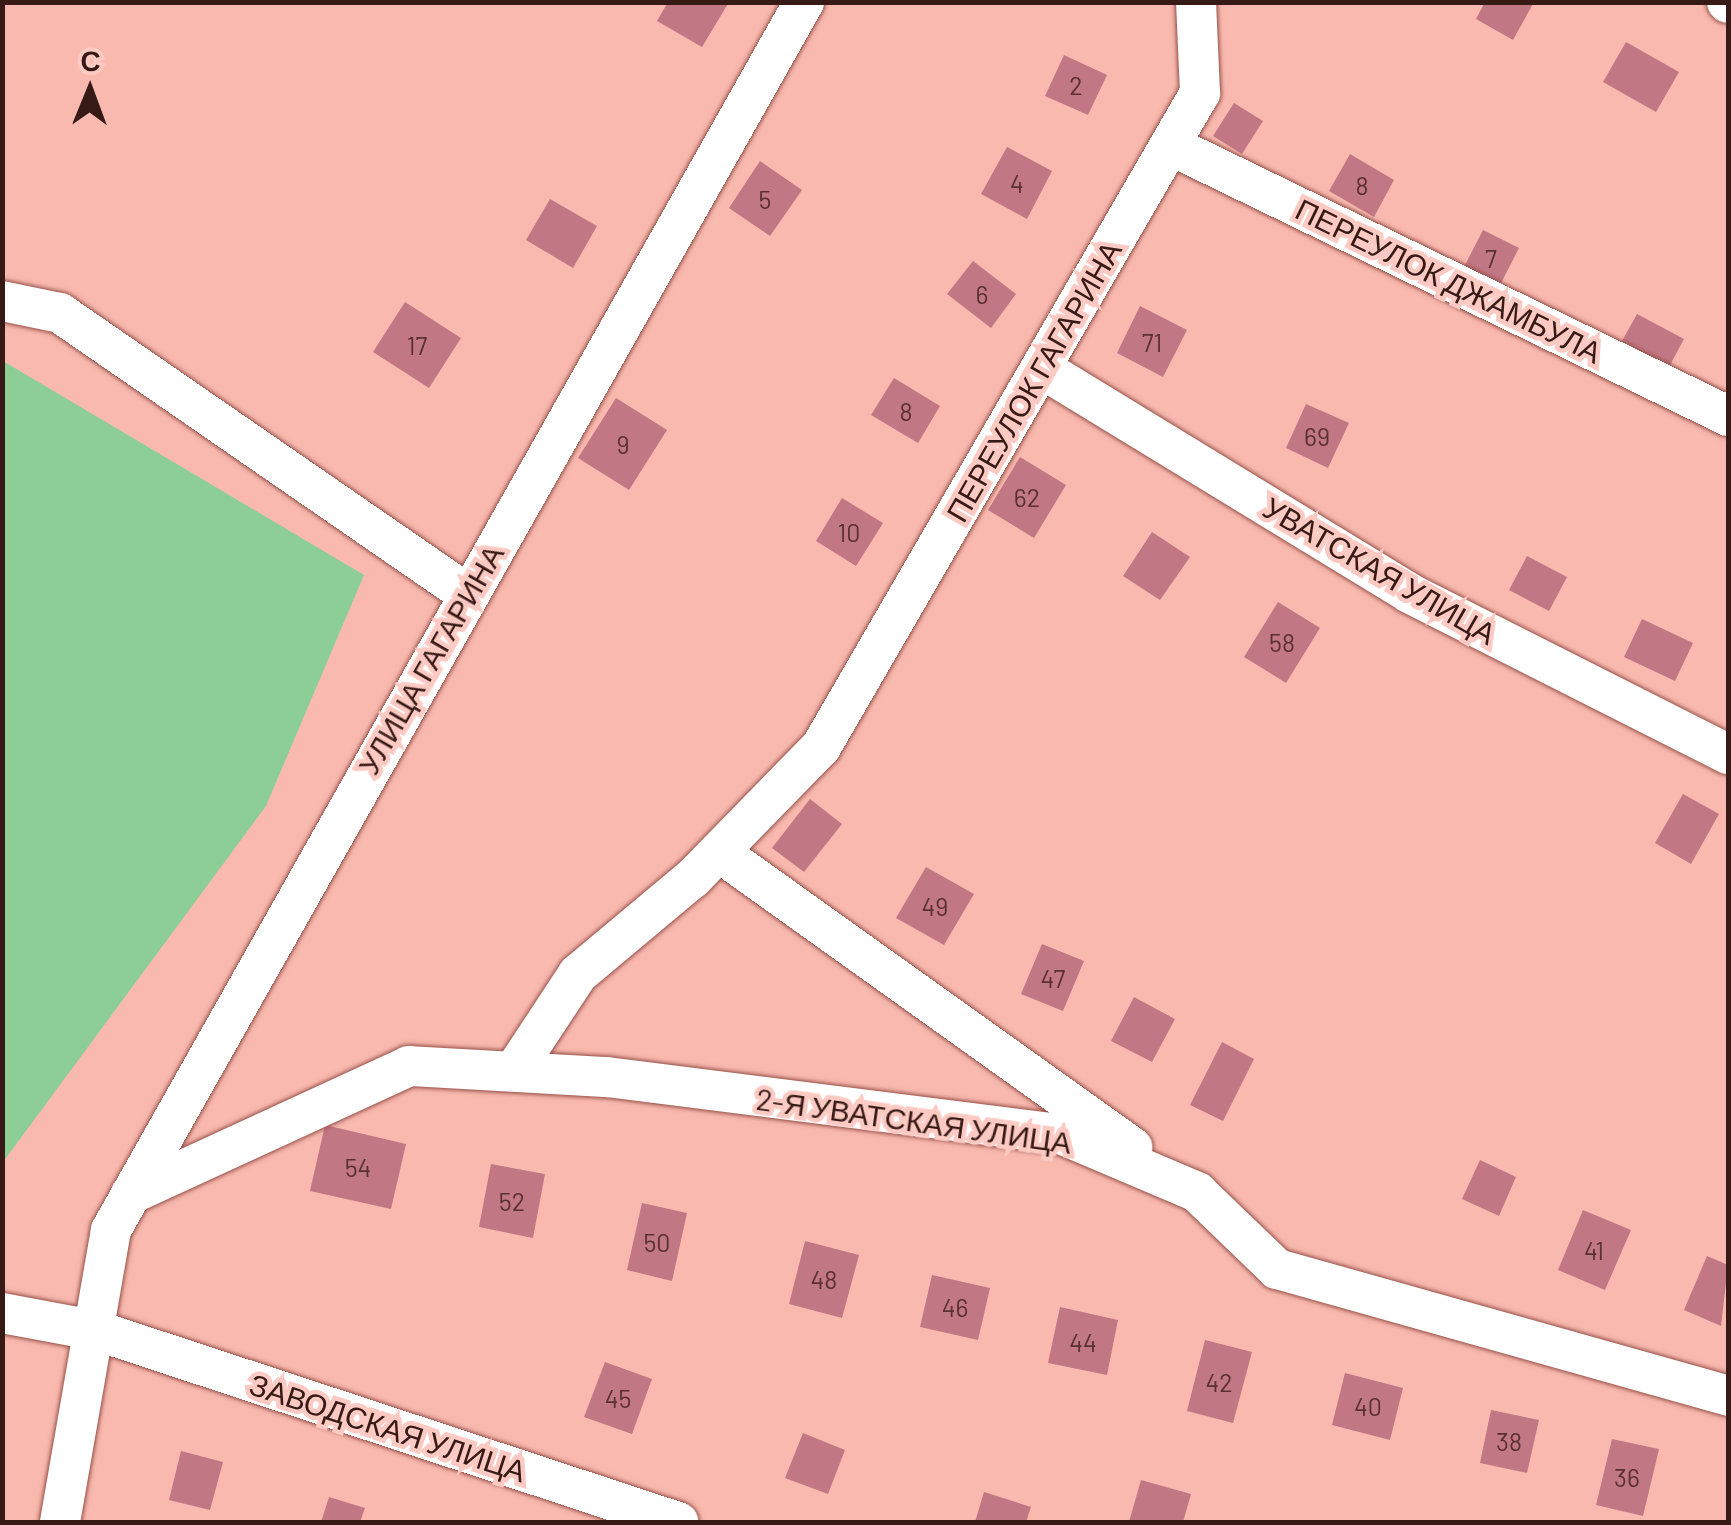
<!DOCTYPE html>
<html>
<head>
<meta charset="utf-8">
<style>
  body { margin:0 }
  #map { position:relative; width:1731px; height:1525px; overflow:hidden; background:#f9b9af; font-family:Barlow,sans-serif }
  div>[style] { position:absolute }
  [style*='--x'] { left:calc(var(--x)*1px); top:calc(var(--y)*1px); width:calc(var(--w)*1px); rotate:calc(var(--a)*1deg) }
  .green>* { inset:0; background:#8dce96 }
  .building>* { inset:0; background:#c27785 }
  .roads { filter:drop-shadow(0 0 2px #975148) drop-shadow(0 0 2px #975148) }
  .minor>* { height:40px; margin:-20px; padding:0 20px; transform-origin:20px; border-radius:20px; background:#fff }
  span { translate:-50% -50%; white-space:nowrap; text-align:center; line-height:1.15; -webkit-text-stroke:9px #fccac3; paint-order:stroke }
  .number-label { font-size:25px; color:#5a3132 }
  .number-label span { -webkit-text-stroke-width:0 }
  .street-label { font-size:30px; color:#371a16 }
  .frame { position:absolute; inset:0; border:5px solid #371a16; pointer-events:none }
  .north { position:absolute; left:40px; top:40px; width:100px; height:100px; -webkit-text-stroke:8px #fccac3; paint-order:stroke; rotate:1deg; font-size:28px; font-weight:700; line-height:40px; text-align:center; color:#371a16 }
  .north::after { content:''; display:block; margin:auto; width:35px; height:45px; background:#371a16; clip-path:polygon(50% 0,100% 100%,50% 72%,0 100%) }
</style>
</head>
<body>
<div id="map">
  <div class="green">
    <div style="clip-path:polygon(3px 361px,364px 575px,266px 806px,3px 1162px)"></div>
  </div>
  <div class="building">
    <div style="clip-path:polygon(668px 2px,729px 2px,702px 47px,657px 21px)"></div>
    <div style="clip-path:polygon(1485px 2px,1534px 2px,1513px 40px,1476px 19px)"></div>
    <div style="clip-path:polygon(1626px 42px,1679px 72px,1656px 112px,1603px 82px)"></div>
    <div style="clip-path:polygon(1064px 55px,1107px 75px,1088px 115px,1045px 96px)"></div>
    <div style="clip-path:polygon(1234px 103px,1263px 121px,1242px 154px,1213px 136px)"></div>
    <div style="clip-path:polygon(1007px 147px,1052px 171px,1027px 219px,981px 194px)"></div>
    <div style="clip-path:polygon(1350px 154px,1394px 180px,1374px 217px,1329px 191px)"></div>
    <div style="clip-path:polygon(760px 161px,802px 190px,770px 236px,729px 208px)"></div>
    <div style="clip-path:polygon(550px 199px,597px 226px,573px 268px,526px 240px)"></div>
    <div style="clip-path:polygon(1483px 230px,1519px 248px,1499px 287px,1463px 269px)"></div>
    <div style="clip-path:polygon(973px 261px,1016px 294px,991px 328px,947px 294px)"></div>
    <div style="clip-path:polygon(405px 302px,461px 338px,429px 388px,373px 352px)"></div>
    <div style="clip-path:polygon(1140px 306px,1187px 330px,1163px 377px,1117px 353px)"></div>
    <div style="clip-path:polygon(1637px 314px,1684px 339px,1669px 367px,1622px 341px)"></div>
    <div style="clip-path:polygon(894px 378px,940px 406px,918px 443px,871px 415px)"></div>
    <div style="clip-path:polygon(616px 398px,667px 430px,629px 490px,578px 458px)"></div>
    <div style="clip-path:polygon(1306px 404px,1349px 423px,1328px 468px,1286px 448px)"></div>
    <div style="clip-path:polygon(1020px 457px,1066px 485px,1034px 538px,988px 510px)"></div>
    <div style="clip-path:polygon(842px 498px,883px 523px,856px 566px,816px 541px)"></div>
    <div style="clip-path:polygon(1152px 532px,1190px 557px,1160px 600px,1123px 576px)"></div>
    <div style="clip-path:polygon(1527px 556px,1567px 577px,1549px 611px,1509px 590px)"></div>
    <div style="clip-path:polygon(1278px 602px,1320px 628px,1286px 683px,1244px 657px)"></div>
    <div style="clip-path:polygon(1642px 619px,1693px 643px,1675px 681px,1624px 657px)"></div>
    <div style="clip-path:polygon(1683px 794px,1719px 814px,1691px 864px,1655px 843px)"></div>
    <div style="clip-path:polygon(810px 799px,842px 824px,804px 872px,772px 848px)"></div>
    <div style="clip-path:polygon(926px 867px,974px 894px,944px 945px,896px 918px)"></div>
    <div style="clip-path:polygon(1042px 944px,1084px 961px,1063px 1011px,1021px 994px)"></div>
    <div style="clip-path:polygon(1134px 997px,1175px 1019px,1152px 1062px,1111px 1041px)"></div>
    <div style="clip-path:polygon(1222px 1042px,1254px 1059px,1223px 1121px,1190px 1105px)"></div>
    <div style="clip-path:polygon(325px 1125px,406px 1144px,391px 1209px,310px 1191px)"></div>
    <div style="clip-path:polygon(1480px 1160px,1516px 1177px,1499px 1216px,1462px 1199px)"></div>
    <div style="clip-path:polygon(491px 1164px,545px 1174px,533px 1238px,479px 1227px)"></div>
    <div style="clip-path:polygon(642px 1203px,687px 1213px,672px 1281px,627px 1270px)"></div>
    <div style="clip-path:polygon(1583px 1210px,1631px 1230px,1605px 1290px,1558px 1270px)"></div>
    <div style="clip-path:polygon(805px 1241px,859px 1255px,842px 1318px,789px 1304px)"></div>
    <div style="clip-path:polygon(1707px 1256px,1728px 1265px,1721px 1326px,1684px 1310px)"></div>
    <div style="clip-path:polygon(932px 1275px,990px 1288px,978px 1340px,920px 1327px)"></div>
    <div style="clip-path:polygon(1060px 1307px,1118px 1320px,1107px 1375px,1048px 1363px)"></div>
    <div style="clip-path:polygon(1205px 1340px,1252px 1352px,1233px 1423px,1187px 1411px)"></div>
    <div style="clip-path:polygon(605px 1362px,652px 1379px,632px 1434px,584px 1417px)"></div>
    <div style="clip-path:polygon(1345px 1373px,1403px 1388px,1390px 1440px,1332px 1425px)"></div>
    <div style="clip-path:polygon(1491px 1410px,1539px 1420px,1527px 1473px,1480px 1463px)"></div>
    <div style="clip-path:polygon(803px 1433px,845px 1450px,828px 1494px,785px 1478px)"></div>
    <div style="clip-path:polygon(1612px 1439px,1659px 1449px,1643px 1516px,1596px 1505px)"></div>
    <div style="clip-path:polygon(181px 1451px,223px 1462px,210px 1510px,169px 1500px)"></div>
    <div style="clip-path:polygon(1141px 1480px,1191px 1494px,1183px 1522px,1129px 1522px)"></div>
    <div style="clip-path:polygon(984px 1492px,1031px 1507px,1026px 1522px,975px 1522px)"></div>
    <div style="clip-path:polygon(329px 1497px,365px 1508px,360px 1522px,321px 1522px)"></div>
  </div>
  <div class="roads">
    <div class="minor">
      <div style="--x:1727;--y:2;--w:1;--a:45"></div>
      <div style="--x:1170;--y:145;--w:620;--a:25.9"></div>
      <div style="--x:2;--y:301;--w:59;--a:11.7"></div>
      <div style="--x:60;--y:313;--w:495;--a:34.6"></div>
      <div style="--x:1041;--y:368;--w:431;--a:31.4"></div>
      <div style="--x:1409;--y:593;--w:357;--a:26.8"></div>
      <div style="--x:719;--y:852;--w:508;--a:35.54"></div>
      <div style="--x:514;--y:1071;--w:116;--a:-56.6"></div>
      <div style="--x:578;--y:974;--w:150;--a:-39.9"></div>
      <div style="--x:693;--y:878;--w:183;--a:-45.7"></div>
      <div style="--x:821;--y:747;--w:756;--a:-59.91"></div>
      <div style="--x:1200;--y:93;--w:91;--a:-92.5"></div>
      <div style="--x:131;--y:1194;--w:306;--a:-24.7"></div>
      <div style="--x:409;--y:1066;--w:198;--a:3.2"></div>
      <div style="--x:607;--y:1077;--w:460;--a:7.2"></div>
      <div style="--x:1063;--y:1135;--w:146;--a:23"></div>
      <div style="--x:1197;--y:1192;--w:111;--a:43.9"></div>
      <div style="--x:1277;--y:1269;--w:469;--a:15.7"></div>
      <div style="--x:2;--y:1313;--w:98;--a:10.6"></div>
      <div style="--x:98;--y:1331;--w:611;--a:18.23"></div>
      <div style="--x:60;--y:1522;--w:296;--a:-80.1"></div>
      <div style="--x:111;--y:1230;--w:1410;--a:-60.56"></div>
    </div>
  </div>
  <div class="number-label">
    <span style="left:1076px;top:85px">2</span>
    <span style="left:1017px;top:183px">4</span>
    <span style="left:1362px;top:185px">8</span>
    <span style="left:765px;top:199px">5</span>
    <span style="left:1491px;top:258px">7</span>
    <span style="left:982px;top:294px">6</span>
    <span style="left:1152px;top:342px">71</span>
    <span style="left:417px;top:345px">17</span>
    <span style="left:906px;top:411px">8</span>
    <span style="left:1317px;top:436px">69</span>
    <span style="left:623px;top:444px">9</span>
    <span style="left:1027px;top:497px">62</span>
    <span style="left:849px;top:532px">10</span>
    <span style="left:1282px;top:642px">58</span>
    <span style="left:935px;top:906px">49</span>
    <span style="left:1053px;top:978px">47</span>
    <span style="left:358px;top:1167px">54</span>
    <span style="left:512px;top:1201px">52</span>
    <span style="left:657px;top:1242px">50</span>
    <span style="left:1594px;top:1250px">41</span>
    <span style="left:824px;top:1279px">48</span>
    <span style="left:955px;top:1307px">46</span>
    <span style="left:1083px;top:1342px">44</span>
    <span style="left:1219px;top:1382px">42</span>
    <span style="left:618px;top:1398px">45</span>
    <span style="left:1368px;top:1406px">40</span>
    <span style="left:1509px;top:1441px">38</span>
    <span style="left:1627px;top:1477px">36</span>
  </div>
  <div class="street-label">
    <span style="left:1449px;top:280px;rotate:26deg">ПЕРЕУЛОК ДЖАМБУЛА</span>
    <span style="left:1033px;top:381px;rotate:-60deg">ПЕРЕУЛОК ГАГАРИНА</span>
    <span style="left:1380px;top:570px;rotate:30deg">УВАТСКАЯ УЛИЦА</span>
    <span style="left:430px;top:659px;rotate:-60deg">УЛИЦА ГАГАРИНА</span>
    <span style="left:914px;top:1120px;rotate:8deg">2-Я УВАТСКАЯ УЛИЦА</span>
    <span style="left:388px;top:1427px;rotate:18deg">ЗАВОДСКАЯ УЛИЦА</span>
  </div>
  <div class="frame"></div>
  <div class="north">С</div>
</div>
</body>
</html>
